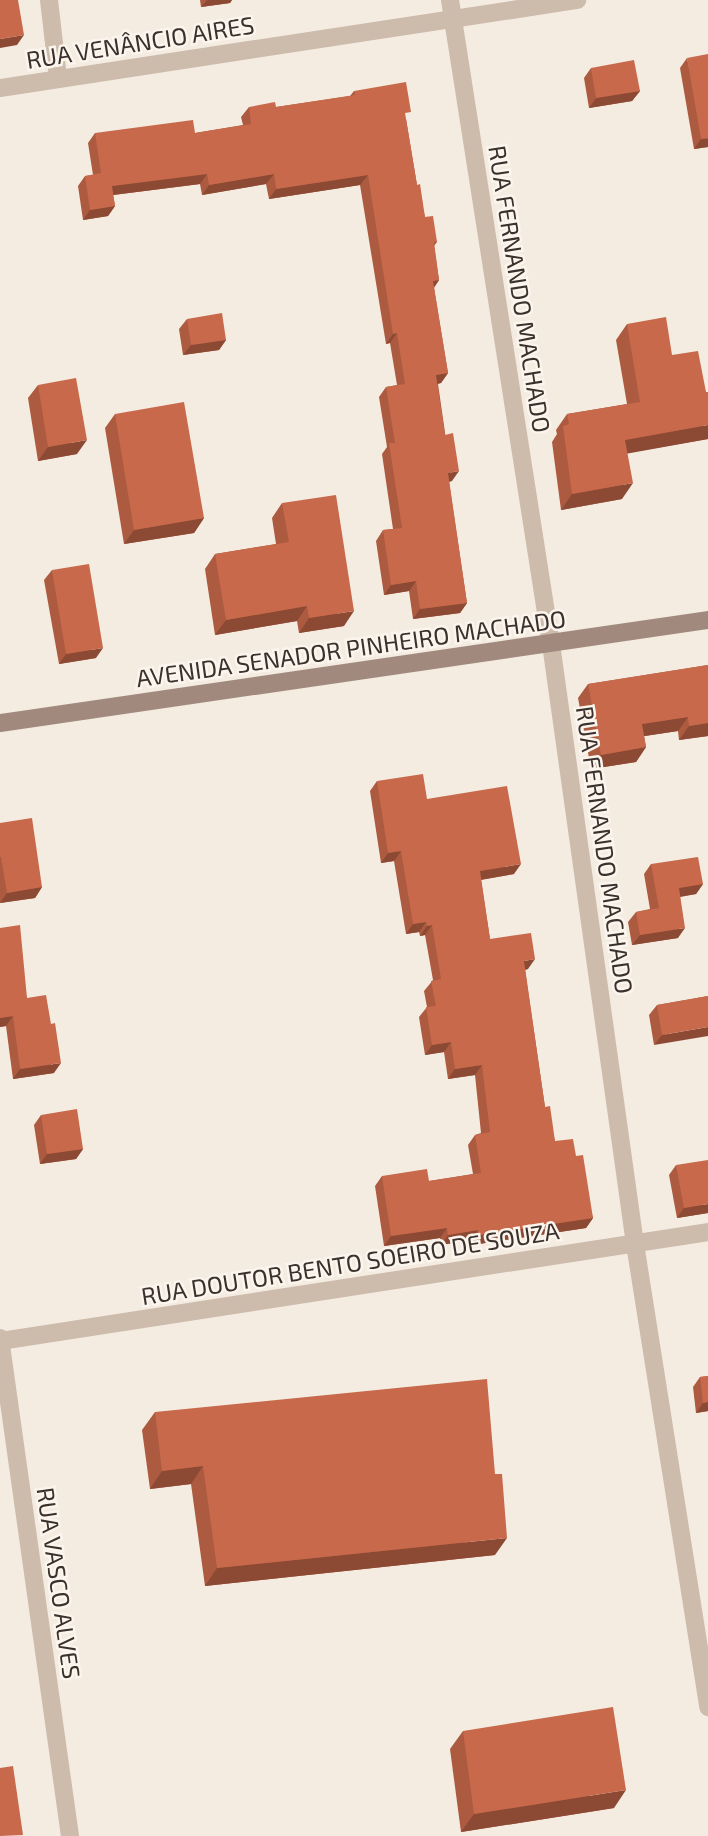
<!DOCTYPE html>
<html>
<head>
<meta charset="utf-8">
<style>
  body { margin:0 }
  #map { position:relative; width:708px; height:1836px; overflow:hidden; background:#f4ebe1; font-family:"Exo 2",sans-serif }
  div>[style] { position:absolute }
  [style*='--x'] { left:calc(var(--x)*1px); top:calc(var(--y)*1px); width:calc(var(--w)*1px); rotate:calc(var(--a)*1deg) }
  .street>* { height:18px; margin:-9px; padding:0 9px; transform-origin:9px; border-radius:9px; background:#cdbbac }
  .secondary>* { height:18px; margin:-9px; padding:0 9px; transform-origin:9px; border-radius:9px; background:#a18a7d }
  .wall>* { inset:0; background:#ac5a40 }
  .shaded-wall>* { inset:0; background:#8c4a34 }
  .building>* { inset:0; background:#c8694b }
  span { translate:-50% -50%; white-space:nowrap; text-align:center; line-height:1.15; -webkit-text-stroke:5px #fbf5ee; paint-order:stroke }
  .street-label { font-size:24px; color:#3b302b }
</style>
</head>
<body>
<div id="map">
  <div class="street">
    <div style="--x:49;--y:0;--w:79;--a:83.4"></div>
    <div style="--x:450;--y:0;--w:652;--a:81.09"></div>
    <div style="--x:551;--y:644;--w:606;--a:82.03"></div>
    <div style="--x:635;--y:1244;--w:469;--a:81"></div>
    <div style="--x:0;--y:88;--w:584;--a:-8.67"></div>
    <div style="--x:0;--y:1338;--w:503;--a:82"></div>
    <div style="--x:0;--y:1341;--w:716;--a:-8.75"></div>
  </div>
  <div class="secondary">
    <div style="--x:0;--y:723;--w:715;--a:-8.28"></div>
  </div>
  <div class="wall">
    <div style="clip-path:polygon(200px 0,232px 0,230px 3px,201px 7px)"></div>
    <div style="clip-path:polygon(687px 58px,708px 147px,694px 149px,680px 68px)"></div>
    <div style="clip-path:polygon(591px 68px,640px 91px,632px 101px,589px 108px,584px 78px)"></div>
    <div style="clip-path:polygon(354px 91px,406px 119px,417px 185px,425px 217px,437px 242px,434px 246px,439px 280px,434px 288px,448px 373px,441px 383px,438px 384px,452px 481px,449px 482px,467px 603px,460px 613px,413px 619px,409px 591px,384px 595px,376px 541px,383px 530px,393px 529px,382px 454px,387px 447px,379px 397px,386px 387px,397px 385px,390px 343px,386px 344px,360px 185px,269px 199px,266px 184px,202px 195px,200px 184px,113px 195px,115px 206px,108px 216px,83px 220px,78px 186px,85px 176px,93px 175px,88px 143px,95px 133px,195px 133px,243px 125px,241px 117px,249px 107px,276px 107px,350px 96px)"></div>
    <div style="clip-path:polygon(187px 319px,226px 340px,219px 350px,183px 355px,179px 329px)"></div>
    <div style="clip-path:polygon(627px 324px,672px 355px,708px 439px,627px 453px,622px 499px,561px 510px,552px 442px,557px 434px,556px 430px,567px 414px,627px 404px,616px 340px)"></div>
    <div style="clip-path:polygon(38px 385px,77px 454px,38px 461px,28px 398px)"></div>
    <div style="clip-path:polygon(115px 414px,204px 518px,194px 533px,124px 544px,105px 428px)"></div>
    <div style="clip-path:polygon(282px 503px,344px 626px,299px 633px,297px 621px,215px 635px,205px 569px,215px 554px,276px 544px,272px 518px)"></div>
    <div style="clip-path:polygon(52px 570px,96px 658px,59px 664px,44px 580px)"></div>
    <div style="clip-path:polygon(708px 665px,708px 736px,679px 740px,678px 731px,644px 736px,646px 747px,636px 762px,591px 769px,578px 698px,588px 684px)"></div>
    <div style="clip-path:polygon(377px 781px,427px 799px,514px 874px,481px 880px,490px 939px,528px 969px,525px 970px,545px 1107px,555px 1141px,576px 1156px,593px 1218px,586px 1228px,472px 1245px,471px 1240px,441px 1245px,440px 1238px,384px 1246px,375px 1186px,382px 1176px,429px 1181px,473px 1174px,468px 1145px,475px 1135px,481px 1133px,475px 1075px,448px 1079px,444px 1052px,425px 1055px,419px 1017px,427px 1007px,424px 991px,433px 980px,425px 935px,420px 936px,419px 932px,406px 934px,394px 861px,381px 863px,370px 791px)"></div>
    <div style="clip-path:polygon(0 823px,42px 887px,35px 898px,0 903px)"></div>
    <div style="clip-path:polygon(651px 864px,703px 884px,696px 894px,680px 897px,678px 938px,632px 945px,628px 922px,636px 912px,650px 909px,644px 874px)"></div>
    <div style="clip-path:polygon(0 928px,27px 998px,54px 1073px,13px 1079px,6px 1026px,0 1027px)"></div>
    <div style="clip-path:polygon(708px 996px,654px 1045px,649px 1015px,657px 1005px)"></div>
    <div style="clip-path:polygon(41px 1115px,83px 1149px,76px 1159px,40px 1164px,34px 1125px)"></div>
    <div style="clip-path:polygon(676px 1165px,708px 1213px,677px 1218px,669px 1175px)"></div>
    <div style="clip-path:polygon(708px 1376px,708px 1411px,696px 1413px,693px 1387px,700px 1377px)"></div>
    <div style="clip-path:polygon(155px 1412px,495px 1555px,205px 1586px,191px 1484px,150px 1489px,142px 1430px)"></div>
    <div style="clip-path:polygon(463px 1731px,614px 1808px,461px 1832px,450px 1749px)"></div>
  </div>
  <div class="shaded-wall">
    <div style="clip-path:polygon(207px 0,232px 0,230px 3px,201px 7px)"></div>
    <div style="clip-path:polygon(24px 35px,17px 45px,0 48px,0 39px)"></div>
    <div style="clip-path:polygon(640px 91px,632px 101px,589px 108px,596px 98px)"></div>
    <div style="clip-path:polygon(708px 138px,708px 147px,694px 149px,701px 139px)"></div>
    <div style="clip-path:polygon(207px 174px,200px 184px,105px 196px,112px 186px)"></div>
    <div style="clip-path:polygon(274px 174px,266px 184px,202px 195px,209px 185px)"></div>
    <div style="clip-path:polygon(368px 175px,360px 185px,269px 199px,276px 189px)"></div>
    <div style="clip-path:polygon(115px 206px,108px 216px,83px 220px,90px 210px)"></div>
    <div style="clip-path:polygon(439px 280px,432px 290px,433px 281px)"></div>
    <div style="clip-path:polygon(397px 333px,390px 343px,386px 344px,393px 334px)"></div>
    <div style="clip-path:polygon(226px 340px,219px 350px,183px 355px,191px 345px)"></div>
    <div style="clip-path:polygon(448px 373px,441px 383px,429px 385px,436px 375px)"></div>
    <div style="clip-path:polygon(708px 425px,708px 439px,614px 456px,625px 440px)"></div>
    <div style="clip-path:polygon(87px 440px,77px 454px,38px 461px,48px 447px)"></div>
    <div style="clip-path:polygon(459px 471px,452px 481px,441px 483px,448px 473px)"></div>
    <div style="clip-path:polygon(633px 483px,622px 499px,561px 510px,572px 494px)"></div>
    <div style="clip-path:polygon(204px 518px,194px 533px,124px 544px,134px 530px)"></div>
    <div style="clip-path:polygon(416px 581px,409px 591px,384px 595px,391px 585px)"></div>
    <div style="clip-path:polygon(467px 603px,460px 613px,413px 619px,420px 609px)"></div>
    <div style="clip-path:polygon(307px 606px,297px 621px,215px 635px,226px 620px)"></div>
    <div style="clip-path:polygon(354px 611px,344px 626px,299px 633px,309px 618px)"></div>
    <div style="clip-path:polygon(103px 648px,96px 658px,59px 664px,66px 654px)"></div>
    <div style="clip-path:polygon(688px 717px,678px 731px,632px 738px,642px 724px)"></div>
    <div style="clip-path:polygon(708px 723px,708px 736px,679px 740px,689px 726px)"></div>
    <div style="clip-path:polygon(646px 747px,636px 762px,591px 769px,601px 755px)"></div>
    <div style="clip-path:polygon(401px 851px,394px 861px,381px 863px,388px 853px)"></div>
    <div style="clip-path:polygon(521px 864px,514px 874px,473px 881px,480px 871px)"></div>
    <div style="clip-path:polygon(703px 884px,696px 894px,672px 898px,679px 888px)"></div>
    <div style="clip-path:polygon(42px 887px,35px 898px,0 903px,7px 893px)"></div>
    <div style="clip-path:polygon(426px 922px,419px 932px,406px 934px,413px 924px)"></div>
    <div style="clip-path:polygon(432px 925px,425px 935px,420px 936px,427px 926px)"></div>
    <div style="clip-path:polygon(685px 928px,678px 938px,632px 945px,640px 935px)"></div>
    <div style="clip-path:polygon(535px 959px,528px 969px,517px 971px,524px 961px)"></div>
    <div style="clip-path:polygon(13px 1016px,6px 1026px,0 1027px,0 1018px)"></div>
    <div style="clip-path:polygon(708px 1027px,708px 1036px,654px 1045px,662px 1035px)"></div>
    <div style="clip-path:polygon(451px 1042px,444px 1052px,425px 1055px,432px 1045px)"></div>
    <div style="clip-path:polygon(61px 1063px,54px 1073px,13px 1079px,20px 1069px)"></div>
    <div style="clip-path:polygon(482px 1065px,475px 1075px,448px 1079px,455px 1069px)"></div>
    <div style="clip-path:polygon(83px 1149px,76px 1159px,40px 1164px,47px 1154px)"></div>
    <div style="clip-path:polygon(708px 1204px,708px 1213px,677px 1218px,684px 1208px)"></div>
    <div style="clip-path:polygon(593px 1218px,586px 1228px,472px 1245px,479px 1235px)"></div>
    <div style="clip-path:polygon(447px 1228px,440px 1238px,384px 1246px,391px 1236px)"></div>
    <div style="clip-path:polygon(478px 1230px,471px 1240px,441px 1245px,448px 1235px)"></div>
    <div style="clip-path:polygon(708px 1402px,708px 1411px,696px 1413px,703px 1403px)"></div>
    <div style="clip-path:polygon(203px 1466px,191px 1484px,150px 1489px,162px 1471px)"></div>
    <div style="clip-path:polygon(507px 1538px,495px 1555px,205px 1586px,217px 1568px)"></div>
    <div style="clip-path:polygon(626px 1790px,614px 1808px,461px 1832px,474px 1814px)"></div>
  </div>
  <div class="building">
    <div style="clip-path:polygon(0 0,18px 0,24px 35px,0 39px)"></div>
    <div style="clip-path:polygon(708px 54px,708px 138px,701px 139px,687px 58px)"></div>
    <div style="clip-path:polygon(634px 60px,640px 91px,596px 98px,591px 68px)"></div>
    <div style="clip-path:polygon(406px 82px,411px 112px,405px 113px,417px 185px,420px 184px,425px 217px,433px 216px,437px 242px,434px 242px,439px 280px,433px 281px,448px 373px,436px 375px,445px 435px,453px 433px,459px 471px,448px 473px,467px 603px,420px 609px,416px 581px,391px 585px,383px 530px,402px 528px,389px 443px,395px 443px,386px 387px,405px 384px,397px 333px,393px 334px,368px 175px,276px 189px,274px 174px,209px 185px,207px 174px,112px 186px,115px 206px,90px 210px,85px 176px,101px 173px,95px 133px,193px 120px,195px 133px,251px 124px,249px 107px,275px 102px,276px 107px,355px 95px,354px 91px)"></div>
    <div style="clip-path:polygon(222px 313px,226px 340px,191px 345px,187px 319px)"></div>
    <div style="clip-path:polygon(666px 317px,672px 355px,698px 351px,706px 392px,708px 392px,708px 425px,625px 440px,633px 483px,572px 494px,563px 426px,569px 424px,567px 414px,640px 402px,627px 324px)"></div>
    <div style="clip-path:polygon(76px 378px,87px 440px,48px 447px,38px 385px)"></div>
    <div style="clip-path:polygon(184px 402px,204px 518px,134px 530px,115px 414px)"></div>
    <div style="clip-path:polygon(336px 495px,354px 611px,309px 618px,307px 606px,226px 620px,215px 554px,289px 542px,282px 503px)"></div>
    <div style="clip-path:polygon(89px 564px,103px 648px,66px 654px,52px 570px)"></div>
    <div style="clip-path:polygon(708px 665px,708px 723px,689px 726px,688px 717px,642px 724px,646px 747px,601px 755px,588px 684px)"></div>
    <div style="clip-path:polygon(423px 774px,427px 799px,507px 786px,521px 864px,480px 871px,490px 939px,531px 933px,535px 959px,524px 961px,545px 1107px,550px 1106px,555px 1141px,573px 1139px,576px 1156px,583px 1155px,593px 1218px,479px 1235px,478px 1230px,448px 1235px,447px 1228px,391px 1236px,382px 1176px,427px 1169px,429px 1181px,481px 1173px,475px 1135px,490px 1132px,482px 1065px,455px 1069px,451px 1042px,432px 1045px,426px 1007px,436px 1006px,431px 981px,441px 979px,432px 925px,427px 926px,426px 922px,413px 924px,401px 851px,388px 853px,377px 781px)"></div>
    <div style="clip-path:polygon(32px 818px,42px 887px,7px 893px,1px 857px,0 857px,0 823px)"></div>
    <div style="clip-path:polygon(698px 857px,703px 884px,679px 888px,685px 928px,640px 935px,636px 912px,659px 908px,651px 864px)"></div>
    <div style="clip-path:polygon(20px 925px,27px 998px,46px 995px,51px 1024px,55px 1023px,61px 1063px,20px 1069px,13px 1016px,0 1018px,0 928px)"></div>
    <div style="clip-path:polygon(708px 996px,708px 1027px,662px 1035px,657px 1005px)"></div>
    <div style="clip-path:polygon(77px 1109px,83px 1149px,47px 1154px,41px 1115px)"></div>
    <div style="clip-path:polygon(708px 1160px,708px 1204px,684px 1208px,676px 1165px)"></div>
    <div style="clip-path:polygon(708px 1376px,708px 1402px,703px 1403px,700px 1377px)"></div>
    <div style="clip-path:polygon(487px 1379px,495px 1474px,502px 1474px,507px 1538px,217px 1568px,203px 1466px,162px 1471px,155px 1412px)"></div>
    <div style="clip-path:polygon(613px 1707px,626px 1790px,474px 1814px,463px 1731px)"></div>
    <div style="clip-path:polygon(13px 1766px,23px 1835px,0 1836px,0 1768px)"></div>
  </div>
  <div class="street-label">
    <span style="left:140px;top:42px;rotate:-9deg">RUA VENÂNCIO AIRES</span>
    <span style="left:520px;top:289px;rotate:81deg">RUA FERNANDO MACHADO</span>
    <span style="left:351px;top:648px;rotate:-8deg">AVENIDA SENADOR PINHEIRO MACHADO</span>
    <span style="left:605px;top:850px;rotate:82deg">RUA FERNANDO MACHADO</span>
    <span style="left:350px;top:1263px;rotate:-9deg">RUA DOUTOR BENTO SOEIRO DE SOUZA</span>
    <span style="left:59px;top:1583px;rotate:82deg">RUA VASCO ALVES</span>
  </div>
</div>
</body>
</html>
